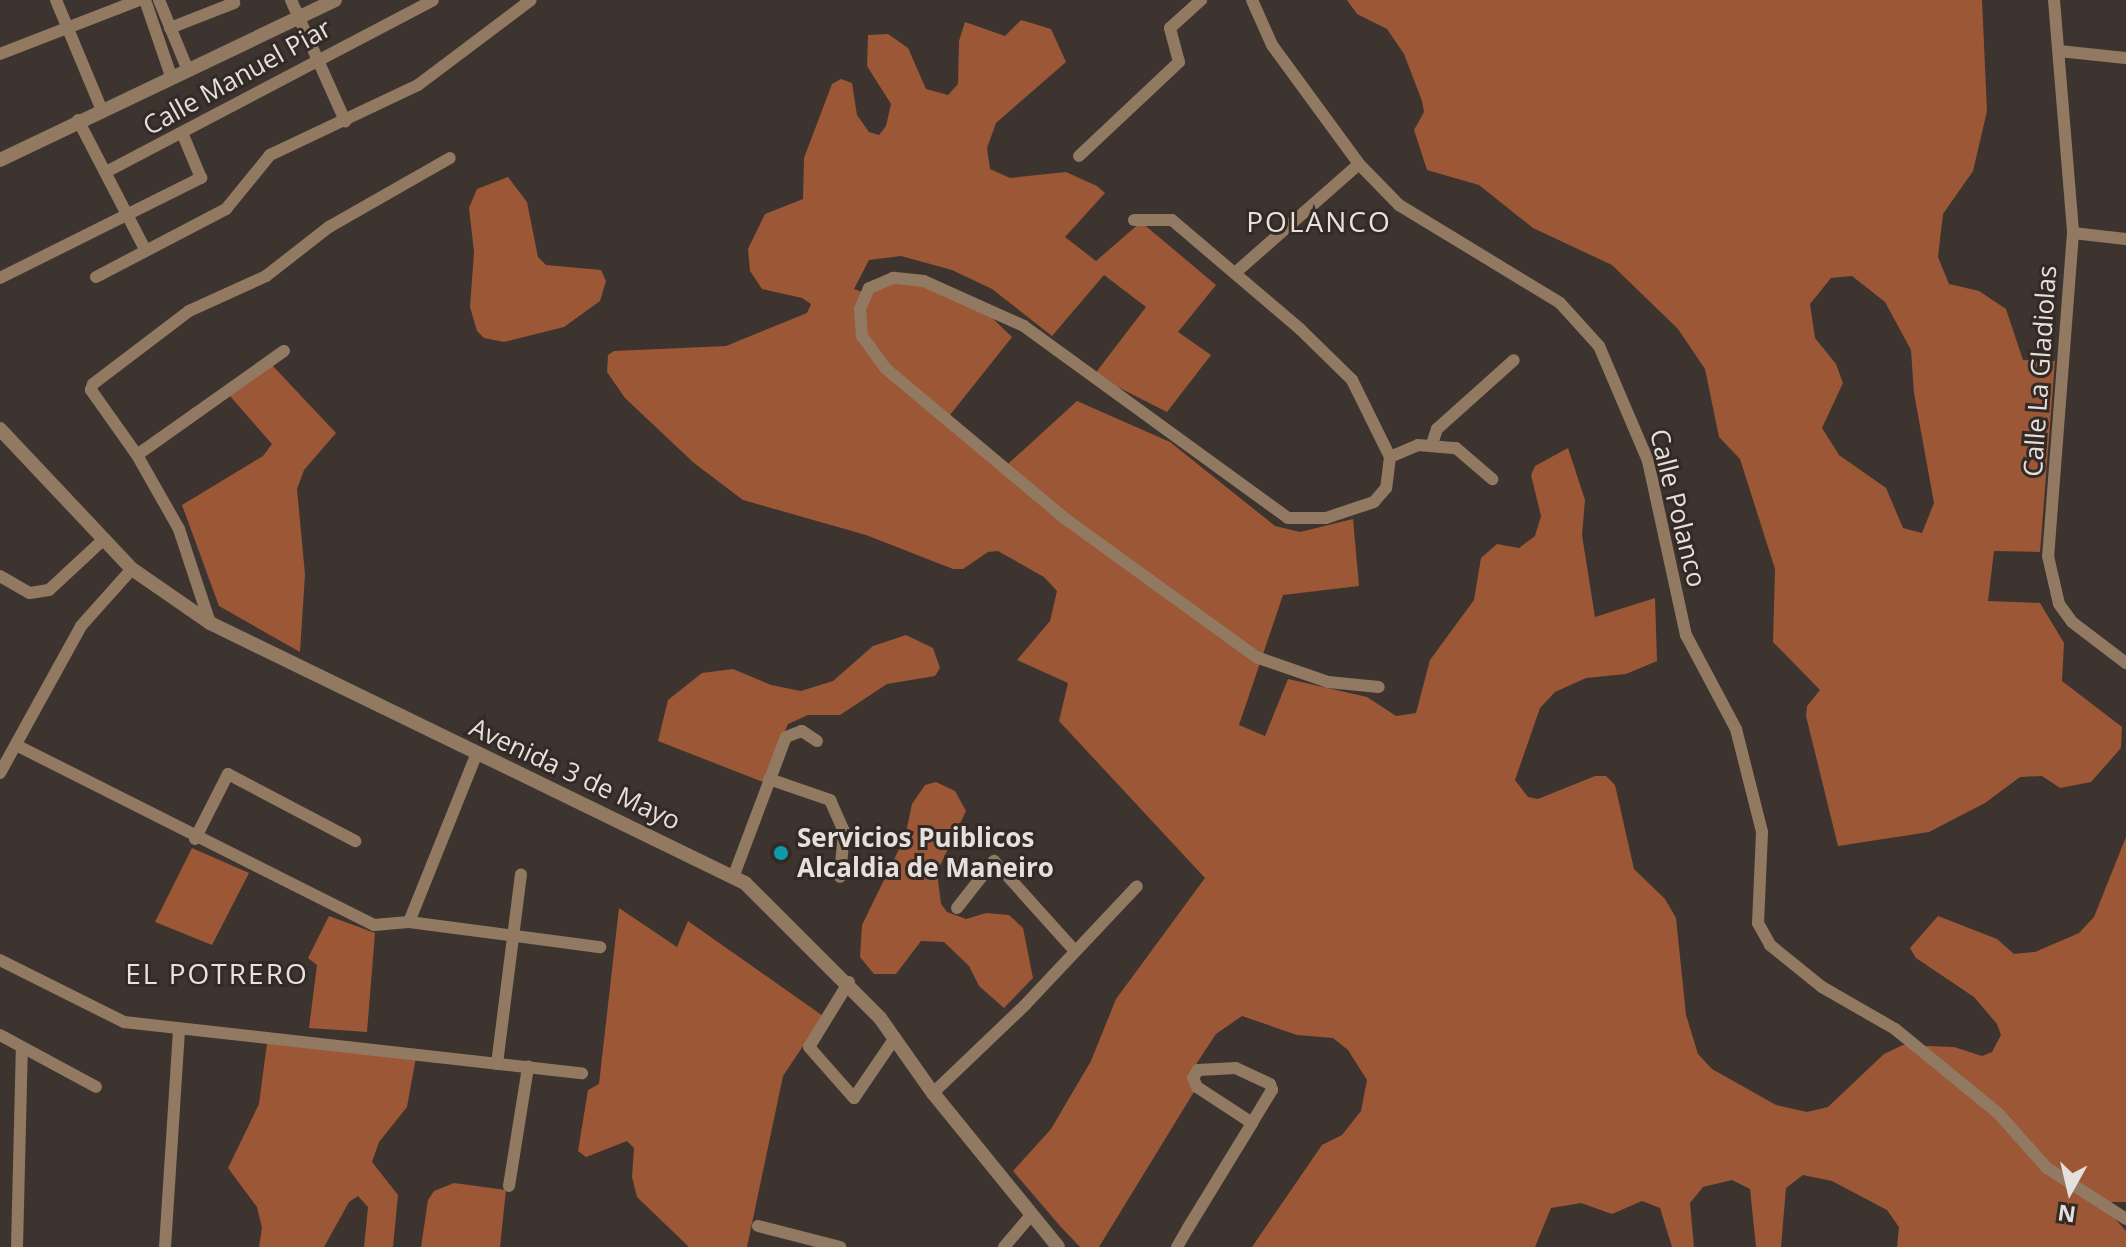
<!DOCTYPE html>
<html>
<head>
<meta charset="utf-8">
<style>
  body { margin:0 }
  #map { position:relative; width:2126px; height:1247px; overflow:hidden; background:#3d342f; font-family:"Open Sans",sans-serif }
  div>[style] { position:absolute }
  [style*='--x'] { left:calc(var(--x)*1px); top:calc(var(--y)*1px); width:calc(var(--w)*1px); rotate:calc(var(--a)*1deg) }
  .forest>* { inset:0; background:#9c5736 }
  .minor>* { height:12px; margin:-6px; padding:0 6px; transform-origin:6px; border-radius:6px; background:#917a61 }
  .tertiary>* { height:14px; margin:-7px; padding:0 7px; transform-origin:7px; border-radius:7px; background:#917a61 }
  .dots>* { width:22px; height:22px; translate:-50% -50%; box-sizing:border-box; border:4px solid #332a25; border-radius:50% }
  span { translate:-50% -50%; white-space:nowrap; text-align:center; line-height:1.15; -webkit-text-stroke:6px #332a25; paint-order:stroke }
  .street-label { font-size:26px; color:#e6e0dd }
  .poi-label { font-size:26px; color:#e6e0dd; font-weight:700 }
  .left { translate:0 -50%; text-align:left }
  .neighbourhood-label { font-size:28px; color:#ede0db; letter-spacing:2px }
  .north { position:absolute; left:2030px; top:1151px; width:80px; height:80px; -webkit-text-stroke:6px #332a25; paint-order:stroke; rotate:188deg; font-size:22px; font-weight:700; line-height:32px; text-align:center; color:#e6e0dd }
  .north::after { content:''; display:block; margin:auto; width:28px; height:36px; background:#e6e0dd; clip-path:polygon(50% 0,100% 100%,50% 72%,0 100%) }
</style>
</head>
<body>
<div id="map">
  <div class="forest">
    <div style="clip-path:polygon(evenodd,1347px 0,1982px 0,1987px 111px,1973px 171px,1943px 214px,1938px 257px,1949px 284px,1979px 291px,2006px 309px,2023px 360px,2055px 361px,2040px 552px,1994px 551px,1988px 601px,2040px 603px,2064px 643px,2062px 681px,2122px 727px,2121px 748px,2091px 782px,2060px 788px,2042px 776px,2020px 777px,1985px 803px,1929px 832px,1838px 846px,1806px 716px,1807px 706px,1820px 690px,1773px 642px,1775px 569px,1740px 459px,1719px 437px,1705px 369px,1678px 329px,1612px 265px,1533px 228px,1479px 185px,1427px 170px,1414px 130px,1424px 112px,1422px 101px,1404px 54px,1387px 29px,1357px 14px,1347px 0,1852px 276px,1885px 302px,1911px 350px,1914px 393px,1934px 503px,1922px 533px,1903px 528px,1886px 488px,1839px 455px,1822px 428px,1843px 383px,1836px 364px,1815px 338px,1810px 304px,1831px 278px,1852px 276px)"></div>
    <div style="clip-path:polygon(1021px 20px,1051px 29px,1066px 62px,996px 123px,987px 148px,990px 169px,1010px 178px,1066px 172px,1097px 186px,1105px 193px,1065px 237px,1096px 261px,1141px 222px,1216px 285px,1178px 332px,1211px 355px,1167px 412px,1094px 375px,1146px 307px,1104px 275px,1052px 336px,992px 289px,952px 270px,901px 256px,869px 260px,854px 289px,865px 293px,896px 282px,919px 282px,989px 315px,1012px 337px,950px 415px,1008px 464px,1077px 401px,1170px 442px,1275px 526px,1300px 532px,1353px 519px,1359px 586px,1283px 595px,1239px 725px,1265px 736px,1288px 679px,1367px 697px,1396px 716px,1416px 713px,1430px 660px,1474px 600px,1481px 558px,1497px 544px,1519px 548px,1535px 536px,1541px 516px,1531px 475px,1535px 466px,1568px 448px,1585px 500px,1582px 535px,1595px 617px,1655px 598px,1657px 661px,1626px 674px,1586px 678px,1555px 692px,1540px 708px,1515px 780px,1528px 797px,1538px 799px,1595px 776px,1606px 776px,1615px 785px,1634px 869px,1665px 899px,1676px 918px,1686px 1015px,1698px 1054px,1712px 1069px,1776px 1105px,1807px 1112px,1828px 1107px,1884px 1054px,1903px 1045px,1954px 1047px,1982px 1056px,1992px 1052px,2001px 1035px,1997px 1024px,1974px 997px,1916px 958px,1910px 948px,1938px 916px,1997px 939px,2014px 954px,2035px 952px,2079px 933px,2094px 917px,2126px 837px,2126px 1202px,2112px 1202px,2107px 1210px,2126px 1231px,2126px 1247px,1897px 1247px,1899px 1227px,1887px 1210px,1832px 1181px,1803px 1175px,1786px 1188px,1781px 1247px,1756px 1247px,1750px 1189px,1732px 1180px,1703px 1187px,1690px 1203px,1694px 1247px,1672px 1247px,1660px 1208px,1642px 1201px,1612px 1214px,1581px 1203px,1551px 1208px,1535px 1247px,1252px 1247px,1322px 1145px,1342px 1135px,1361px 1111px,1367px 1080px,1348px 1050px,1333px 1038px,1297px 1035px,1242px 1016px,1216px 1034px,1187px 1078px,1197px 1087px,1099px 1247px,1080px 1247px,1060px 1226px,1013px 1171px,1051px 1129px,1091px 1061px,1116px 999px,1205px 878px,1059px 721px,1068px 683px,1017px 660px,1050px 621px,1057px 591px,1044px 577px,998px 551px,988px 552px,963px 569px,953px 569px,866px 535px,743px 500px,694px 463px,625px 398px,607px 372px,608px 355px,614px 351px,726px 346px,807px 313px,811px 304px,802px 298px,762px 289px,750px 271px,748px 249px,765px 214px,803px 199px,804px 158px,832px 84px,841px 79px,852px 83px,857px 115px,869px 132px,879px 135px,886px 126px,891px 104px,867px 66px,868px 35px,888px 34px,908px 48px,926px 89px,948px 95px,958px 84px,959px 41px,965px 22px,1005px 36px)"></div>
    <div style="clip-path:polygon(508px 177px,527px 202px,538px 257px,546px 265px,601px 270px,606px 281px,600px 301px,564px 327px,504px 342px,484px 338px,477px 331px,470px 307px,474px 252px,469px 208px,477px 189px)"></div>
    <div style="clip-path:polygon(271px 364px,336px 433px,304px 470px,297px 489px,305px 574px,300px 652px,219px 606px,182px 505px,263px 456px,272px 444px,230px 396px)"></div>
    <div style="clip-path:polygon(906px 635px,933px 648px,940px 668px,935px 676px,887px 684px,840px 715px,808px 715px,788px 724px,763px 782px,658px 741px,668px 700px,702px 673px,733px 669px,771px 685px,801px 691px,833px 681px,873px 646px)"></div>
    <div style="clip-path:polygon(936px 782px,955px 791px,966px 811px,937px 872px,941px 904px,947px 912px,966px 919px,986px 913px,1009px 915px,1023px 928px,1033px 978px,1004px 1008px,979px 986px,969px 966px,944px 942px,921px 941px,896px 974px,874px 974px,860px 957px,862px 925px,905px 837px,912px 804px,925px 785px)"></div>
    <div style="clip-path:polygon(192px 848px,249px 873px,212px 945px,155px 922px)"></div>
    <div style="clip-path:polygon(619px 908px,677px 947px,688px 921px,823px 1016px,783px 1076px,747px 1247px,689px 1247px,637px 1197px,632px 1177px,634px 1148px,627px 1141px,586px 1157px,578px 1151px,588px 1090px,599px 1084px)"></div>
    <div style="clip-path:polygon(329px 916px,375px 933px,367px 1032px,309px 1028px,317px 965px,308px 958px)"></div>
    <div style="clip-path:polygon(267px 1043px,416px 1057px,407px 1107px,379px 1142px,372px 1162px,398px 1195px,393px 1247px,364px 1247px,368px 1207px,358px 1196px,349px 1202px,324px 1247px,259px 1247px,262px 1228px,257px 1207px,228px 1168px,259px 1104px)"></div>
    <div style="clip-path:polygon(454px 1183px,506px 1190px,500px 1247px,421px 1247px,428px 1200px,434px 1191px)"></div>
  </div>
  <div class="minor">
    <div style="--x:56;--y:0;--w:117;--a:67.4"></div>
    <div style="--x:145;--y:0;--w:80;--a:71.1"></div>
    <div style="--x:159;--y:0;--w:74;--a:67.6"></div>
    <div style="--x:291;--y:0;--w:133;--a:65.9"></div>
    <div style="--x:1252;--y:0;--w:49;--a:66"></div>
    <div style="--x:1272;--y:45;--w:147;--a:53.8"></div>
    <div style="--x:1359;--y:164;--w:57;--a:45.7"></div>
    <div style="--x:1399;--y:205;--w:188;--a:31.3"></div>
    <div style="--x:1560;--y:303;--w:58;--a:47.8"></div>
    <div style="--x:1599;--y:346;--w:125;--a:66.9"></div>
    <div style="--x:1648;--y:461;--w:178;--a:77.7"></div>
    <div style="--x:1686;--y:635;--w:106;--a:62"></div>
    <div style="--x:1736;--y:729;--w:106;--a:75.8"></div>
    <div style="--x:1762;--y:832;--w:91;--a:92.5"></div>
    <div style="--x:1758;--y:923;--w:25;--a:61"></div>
    <div style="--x:1770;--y:945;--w:67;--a:38.9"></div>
    <div style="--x:1822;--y:987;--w:84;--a:29.9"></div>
    <div style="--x:1895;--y:1029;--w:133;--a:39.2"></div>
    <div style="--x:1998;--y:1113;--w:74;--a:48.3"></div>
    <div style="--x:2047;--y:1168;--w:94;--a:32.8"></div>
    <div style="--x:2054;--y:0;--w:234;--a:85.3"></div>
    <div style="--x:2073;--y:233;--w:324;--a:94.4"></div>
    <div style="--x:2048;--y:556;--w:49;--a:77.1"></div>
    <div style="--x:2059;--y:604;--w:22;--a:54"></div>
    <div style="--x:2072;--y:622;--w:68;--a:37.2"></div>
    <div style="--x:170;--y:28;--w:69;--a:-21.3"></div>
    <div style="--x:2059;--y:51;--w:67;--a:6"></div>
    <div style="--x:0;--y:54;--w:149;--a:-21.2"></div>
    <div style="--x:78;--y:120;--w:145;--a:62.6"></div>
    <div style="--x:1079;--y:156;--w:137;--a:-43.2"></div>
    <div style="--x:1179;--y:62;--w:35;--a:-105"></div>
    <div style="--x:1170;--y:28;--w:42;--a:-42.1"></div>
    <div style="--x:106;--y:172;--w:369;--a:-27.7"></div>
    <div style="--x:1134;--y:220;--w:38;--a:0"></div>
    <div style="--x:1172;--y:220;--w:168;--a:40.4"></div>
    <div style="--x:1300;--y:329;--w:73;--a:44.4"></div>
    <div style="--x:1352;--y:380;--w:86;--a:63.7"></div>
    <div style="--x:1390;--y:457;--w:31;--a:97"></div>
    <div style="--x:1386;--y:488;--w:18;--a:131"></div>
    <div style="--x:1374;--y:502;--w:51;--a:161.6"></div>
    <div style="--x:1326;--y:518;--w:38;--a:180"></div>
    <div style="--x:1288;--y:518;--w:326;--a:-144"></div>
    <div style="--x:1024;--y:326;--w:110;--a:-155.8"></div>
    <div style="--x:924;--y:281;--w:31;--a:-174"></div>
    <div style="--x:893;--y:278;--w:26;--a:157"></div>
    <div style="--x:869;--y:288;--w:23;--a:113"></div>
    <div style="--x:860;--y:309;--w:27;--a:86"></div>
    <div style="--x:862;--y:336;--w:39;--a:54"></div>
    <div style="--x:885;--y:368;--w:237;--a:39.9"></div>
    <div style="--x:1067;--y:520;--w:233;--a:35.9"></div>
    <div style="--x:1256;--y:657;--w:76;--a:19.1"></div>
    <div style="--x:1328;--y:682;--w:51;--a:5.6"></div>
    <div style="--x:2073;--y:233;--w:53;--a:6.5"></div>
    <div style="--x:1235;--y:273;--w:165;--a:-41.3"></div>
    <div style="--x:96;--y:277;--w:147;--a:-27.6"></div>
    <div style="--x:226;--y:209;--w:70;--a:-50.8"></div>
    <div style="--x:270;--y:155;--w:164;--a:-25.3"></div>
    <div style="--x:418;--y:85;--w:141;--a:-37"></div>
    <div style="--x:0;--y:278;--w:225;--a:-26.5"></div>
    <div style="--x:201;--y:178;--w:47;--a:-112.7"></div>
    <div style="--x:1432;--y:444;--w:16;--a:-72"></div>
    <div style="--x:1437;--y:429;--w:103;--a:-41.9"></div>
    <div style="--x:137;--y:455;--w:180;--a:-35.3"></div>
    <div style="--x:1390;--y:457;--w:30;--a:-23"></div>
    <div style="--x:1418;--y:445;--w:38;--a:5"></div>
    <div style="--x:1456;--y:448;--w:48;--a:40.7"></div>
    <div style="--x:0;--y:576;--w:34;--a:30"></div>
    <div style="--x:30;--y:593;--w:19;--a:-9"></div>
    <div style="--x:49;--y:590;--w:74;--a:-42.8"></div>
    <div style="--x:210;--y:623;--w:99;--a:-108.3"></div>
    <div style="--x:179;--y:529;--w:85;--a:-119.6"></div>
    <div style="--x:137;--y:455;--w:80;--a:-125.3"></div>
    <div style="--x:91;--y:390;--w:6;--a:-72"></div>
    <div style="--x:93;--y:384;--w:121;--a:-37.2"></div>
    <div style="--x:189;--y:311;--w:85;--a:-24.4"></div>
    <div style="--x:266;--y:276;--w:80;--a:-37.9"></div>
    <div style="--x:329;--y:227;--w:139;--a:-29.7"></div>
    <div style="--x:16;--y:745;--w:401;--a:26.7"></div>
    <div style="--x:374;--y:925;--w:35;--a:-5"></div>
    <div style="--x:409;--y:922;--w:193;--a:7.5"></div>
    <div style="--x:0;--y:773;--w:168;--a:-61.1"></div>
    <div style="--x:81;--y:626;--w:76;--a:-48.2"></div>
    <div style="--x:769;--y:779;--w:65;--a:19"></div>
    <div style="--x:830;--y:800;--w:34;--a:66"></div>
    <div style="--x:844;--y:831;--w:46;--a:95"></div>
    <div style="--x:195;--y:839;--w:73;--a:-63.1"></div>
    <div style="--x:228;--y:774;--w:144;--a:27.8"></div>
    <div style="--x:734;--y:875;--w:147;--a:-69.4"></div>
    <div style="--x:786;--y:737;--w:17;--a:-21"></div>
    <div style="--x:802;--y:731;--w:18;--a:34"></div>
    <div style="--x:957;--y:908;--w:60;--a:-51.8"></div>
    <div style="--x:994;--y:861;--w:121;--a:48"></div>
    <div style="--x:409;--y:922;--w:180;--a:-68.1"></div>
    <div style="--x:0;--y:960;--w:139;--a:26.6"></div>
    <div style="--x:124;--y:1022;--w:461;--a:6.4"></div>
    <div style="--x:849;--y:982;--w:76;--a:121.6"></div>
    <div style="--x:809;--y:1047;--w:68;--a:48.6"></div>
    <div style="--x:854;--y:1098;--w:73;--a:-55.7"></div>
    <div style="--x:0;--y:1035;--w:109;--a:28.4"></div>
    <div style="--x:497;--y:1064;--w:191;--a:-82.8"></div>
    <div style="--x:933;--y:1093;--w:127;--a:-43.7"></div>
    <div style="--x:1025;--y:1005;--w:163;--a:-46.7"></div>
    <div style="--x:509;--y:1186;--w:121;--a:-80.9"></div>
    <div style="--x:758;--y:1226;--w:85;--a:14.4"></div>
    <div style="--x:17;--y:1247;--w:199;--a:-88.6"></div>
    <div style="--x:165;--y:1247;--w:215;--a:-86.3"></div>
    <div style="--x:1004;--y:1247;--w:43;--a:-49.7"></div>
    <div style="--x:1177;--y:1247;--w:22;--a:-60"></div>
    <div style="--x:1188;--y:1228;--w:123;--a:-58.6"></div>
    <div style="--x:1252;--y:1123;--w:39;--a:-59"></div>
    <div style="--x:1272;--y:1090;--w:6;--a:-108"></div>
    <div style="--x:1270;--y:1084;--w:38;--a:-155"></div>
    <div style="--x:1236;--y:1068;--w:38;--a:177"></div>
    <div style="--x:1198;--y:1070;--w:9;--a:122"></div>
    <div style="--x:1193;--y:1078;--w:10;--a:66"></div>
    <div style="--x:1197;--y:1087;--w:66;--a:33.2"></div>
  </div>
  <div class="tertiary">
    <div style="--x:0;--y:160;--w:371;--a:-25.5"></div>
    <div style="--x:0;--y:429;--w:192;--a:46.7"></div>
    <div style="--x:132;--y:569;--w:95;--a:34.7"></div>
    <div style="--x:210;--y:623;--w:595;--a:25.92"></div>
    <div style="--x:745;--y:883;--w:191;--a:45"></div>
    <div style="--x:880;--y:1018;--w:92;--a:54.8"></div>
    <div style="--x:933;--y:1093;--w:198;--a:50.9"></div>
  </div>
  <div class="dots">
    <div style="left:781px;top:853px;background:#0f9aa8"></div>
  </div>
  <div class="street-label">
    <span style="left:237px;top:77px;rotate:-29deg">Calle Manuel Piar</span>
    <span style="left:2040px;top:371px;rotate:-86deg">Calle La Gladiolas</span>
    <span style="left:1678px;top:508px;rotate:76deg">Calle Polanco</span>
    <span style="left:575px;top:774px;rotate:25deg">Avenida 3 de Mayo</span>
  </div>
  <div class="poi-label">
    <span class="left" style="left:797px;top:853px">Servicios Puiblicos<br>Alcaldia de Maneiro</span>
  </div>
  <div class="neighbourhood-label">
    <span style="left:1319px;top:221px">POLANCO</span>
    <span style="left:217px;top:973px">EL POTRERO</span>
  </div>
  <div class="north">N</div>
</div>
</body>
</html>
